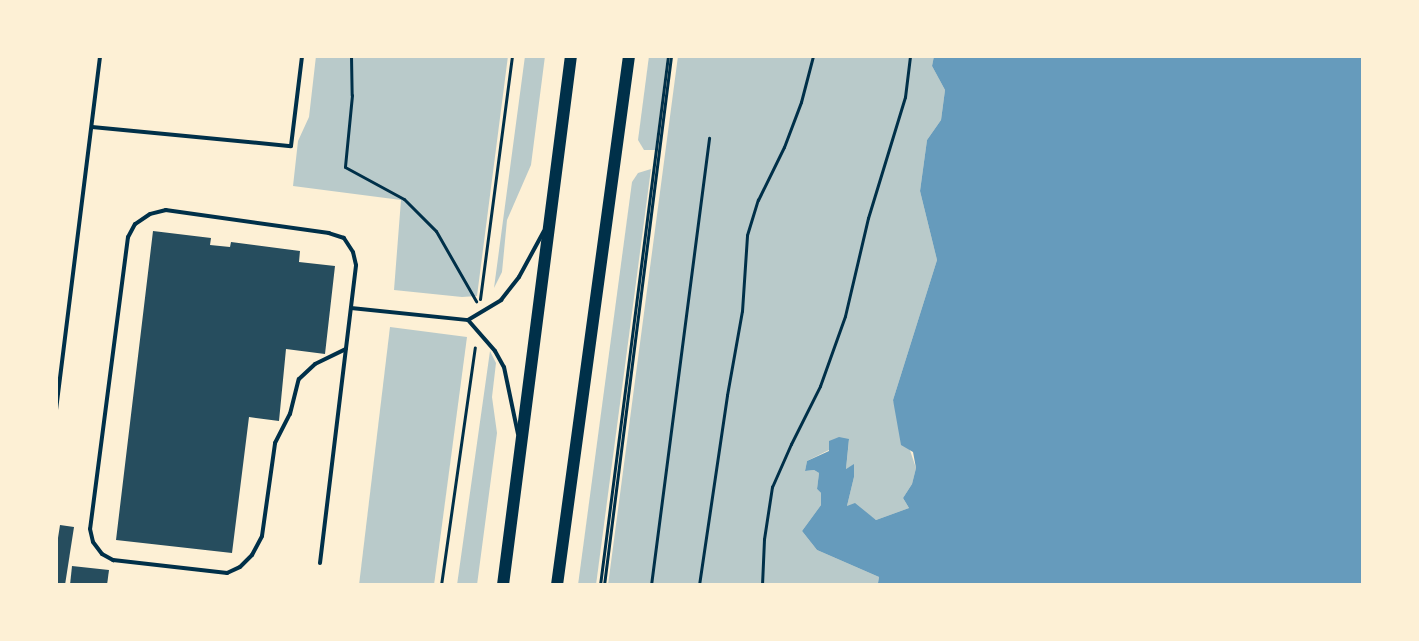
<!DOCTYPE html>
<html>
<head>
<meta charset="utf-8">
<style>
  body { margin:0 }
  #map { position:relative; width:1419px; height:641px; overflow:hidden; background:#fdf0d5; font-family:Rubik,sans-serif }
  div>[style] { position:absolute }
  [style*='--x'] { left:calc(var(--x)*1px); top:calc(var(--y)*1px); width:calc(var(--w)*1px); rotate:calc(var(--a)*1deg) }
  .green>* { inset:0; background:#b9caca }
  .water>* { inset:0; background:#669bbc }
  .building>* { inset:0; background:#264d5e }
  .path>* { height:3px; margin:-1.5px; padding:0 1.5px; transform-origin:1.5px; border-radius:1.5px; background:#003049 }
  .service>* { height:4px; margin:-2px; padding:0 2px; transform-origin:2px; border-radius:2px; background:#003049 }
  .primary>* { height:12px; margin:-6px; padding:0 6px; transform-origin:6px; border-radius:6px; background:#003049 }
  span { translate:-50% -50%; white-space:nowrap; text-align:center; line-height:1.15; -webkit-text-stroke:4.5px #fdf0d5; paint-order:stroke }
  .frame { position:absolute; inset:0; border:58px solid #fdf0d5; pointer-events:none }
</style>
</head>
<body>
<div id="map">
  <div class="green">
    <div style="clip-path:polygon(316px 56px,508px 56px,477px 296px,462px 297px,394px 290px,401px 200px,293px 186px,298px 141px,309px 117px)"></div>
    <div style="clip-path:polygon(525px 56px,545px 56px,531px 165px,507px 220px,502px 272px,494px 288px)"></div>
    <div style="clip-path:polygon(649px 56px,667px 56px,655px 150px,644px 150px,638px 140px)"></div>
    <div style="clip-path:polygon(678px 56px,934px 56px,932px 66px,945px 90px,941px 120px,927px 140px,920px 191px,937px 260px,893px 400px,916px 468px,912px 484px,903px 498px,909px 508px,876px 520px,866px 513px,847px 506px,854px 477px,854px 465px,846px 469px,849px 440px,807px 461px,805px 471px,814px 470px,819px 473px,817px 489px,821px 493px,821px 505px,802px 531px,817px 550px,879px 577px,878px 583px,881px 585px,608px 585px)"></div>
    <div style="clip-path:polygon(651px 169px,596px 585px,578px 585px,632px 182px,638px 173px)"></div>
    <div style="clip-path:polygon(390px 327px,467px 337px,434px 585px,359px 585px)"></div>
    <div style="clip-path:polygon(490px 351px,496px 363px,492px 397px,497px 433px,477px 585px,457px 585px)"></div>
  </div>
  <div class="water">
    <div style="clip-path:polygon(934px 56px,1363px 56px,1363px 585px,881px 585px,878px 583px,879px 577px,817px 550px,802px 531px,821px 505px,821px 493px,817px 489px,819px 473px,814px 470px,805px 471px,807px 461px,829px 451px,829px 441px,839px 437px,849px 439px,846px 469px,854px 464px,854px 477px,847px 506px,855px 503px,876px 520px,909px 508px,903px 498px,912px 484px,916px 468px,913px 452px,901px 445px,893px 400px,937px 260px,920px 191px,927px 140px,941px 120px,945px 90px,932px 66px)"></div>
  </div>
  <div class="building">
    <div style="clip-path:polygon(153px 231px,211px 238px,210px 245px,230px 247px,231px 242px,300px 251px,299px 262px,335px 266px,325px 354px,286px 349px,279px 421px,249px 417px,232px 553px,116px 540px)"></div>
    <div style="clip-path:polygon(60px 525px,74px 527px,65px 585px,56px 585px,56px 551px)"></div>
    <div style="clip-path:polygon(72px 566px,109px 570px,107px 585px,70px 585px)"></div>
  </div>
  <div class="path">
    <div style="--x:351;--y:56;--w:39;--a:89"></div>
    <div style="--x:352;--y:95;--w:72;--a:95.6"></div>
    <div style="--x:345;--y:167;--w:67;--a:28.5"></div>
    <div style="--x:404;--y:199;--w:45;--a:45"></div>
    <div style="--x:436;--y:231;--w:81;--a:60.3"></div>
    <div style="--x:480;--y:299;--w:245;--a:-82.5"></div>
    <div style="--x:441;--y:585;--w:240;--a:-81.9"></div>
    <div style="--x:600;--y:585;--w:533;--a:-82.68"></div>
    <div style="--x:604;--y:585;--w:533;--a:-82.78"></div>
    <div style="--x:651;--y:585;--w:451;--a:-82.6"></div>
    <div style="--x:699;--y:585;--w:192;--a:-81.6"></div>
    <div style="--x:727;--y:395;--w:85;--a:-79.9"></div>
    <div style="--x:742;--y:311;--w:76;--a:-86.2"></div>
    <div style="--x:747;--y:235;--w:37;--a:-73"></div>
    <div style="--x:758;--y:200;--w:59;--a:-63.9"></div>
    <div style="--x:784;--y:147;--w:48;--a:-69.3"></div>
    <div style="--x:801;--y:102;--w:48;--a:-75.4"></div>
    <div style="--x:762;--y:585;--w:46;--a:-87.5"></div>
    <div style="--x:764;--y:539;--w:53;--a:-81.3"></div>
    <div style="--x:772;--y:487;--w:47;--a:-66.2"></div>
    <div style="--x:791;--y:444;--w:65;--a:-63.4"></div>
    <div style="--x:820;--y:386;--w:74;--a:-70.3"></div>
    <div style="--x:845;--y:316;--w:101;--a:-76.8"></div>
    <div style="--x:868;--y:218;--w:127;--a:-73"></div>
    <div style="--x:905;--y:97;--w:41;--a:-83"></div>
  </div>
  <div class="service">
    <div style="--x:92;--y:127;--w:200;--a:5.5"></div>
    <div style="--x:291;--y:146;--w:91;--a:-83"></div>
    <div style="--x:351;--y:308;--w:118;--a:5.9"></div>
    <div style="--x:468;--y:320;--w:39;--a:-31"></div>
    <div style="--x:501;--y:300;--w:29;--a:-52"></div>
    <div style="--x:519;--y:277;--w:52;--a:-61.5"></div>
    <div style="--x:468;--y:320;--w:41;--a:48.9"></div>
    <div style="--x:495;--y:351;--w:18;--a:61"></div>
    <div style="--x:504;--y:367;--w:68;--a:78.2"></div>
    <div style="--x:56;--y:410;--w:357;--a:-82.9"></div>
    <div style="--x:320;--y:563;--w:300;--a:-83.1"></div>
    <div style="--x:356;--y:265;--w:13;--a:-103"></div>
    <div style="--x:353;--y:252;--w:17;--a:-123"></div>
    <div style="--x:344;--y:238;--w:16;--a:-162"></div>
    <div style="--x:329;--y:233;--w:165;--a:-172"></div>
    <div style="--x:166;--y:210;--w:16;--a:166"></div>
    <div style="--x:150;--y:214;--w:18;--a:146"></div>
    <div style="--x:135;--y:224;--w:15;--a:118"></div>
    <div style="--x:128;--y:237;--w:294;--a:97.4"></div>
    <div style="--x:90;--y:529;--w:13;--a:77"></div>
    <div style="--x:93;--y:542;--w:15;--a:53"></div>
    <div style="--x:102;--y:554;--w:13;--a:29"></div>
    <div style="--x:113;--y:560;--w:115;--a:6.5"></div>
    <div style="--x:227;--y:573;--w:14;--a:-25"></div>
    <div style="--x:240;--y:567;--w:17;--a:-45"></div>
    <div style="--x:252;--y:555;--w:21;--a:-62"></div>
    <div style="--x:262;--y:536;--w:94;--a:-82"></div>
    <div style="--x:275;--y:443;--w:33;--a:-63"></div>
    <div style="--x:290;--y:414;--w:36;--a:-76"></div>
    <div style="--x:299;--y:379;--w:22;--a:-43"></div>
    <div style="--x:315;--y:364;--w:34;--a:-26"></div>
  </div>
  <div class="primary">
    <div style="--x:503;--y:585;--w:533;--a:-82.68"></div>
    <div style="--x:557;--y:585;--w:534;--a:-82.25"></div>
  </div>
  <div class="frame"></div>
</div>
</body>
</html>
